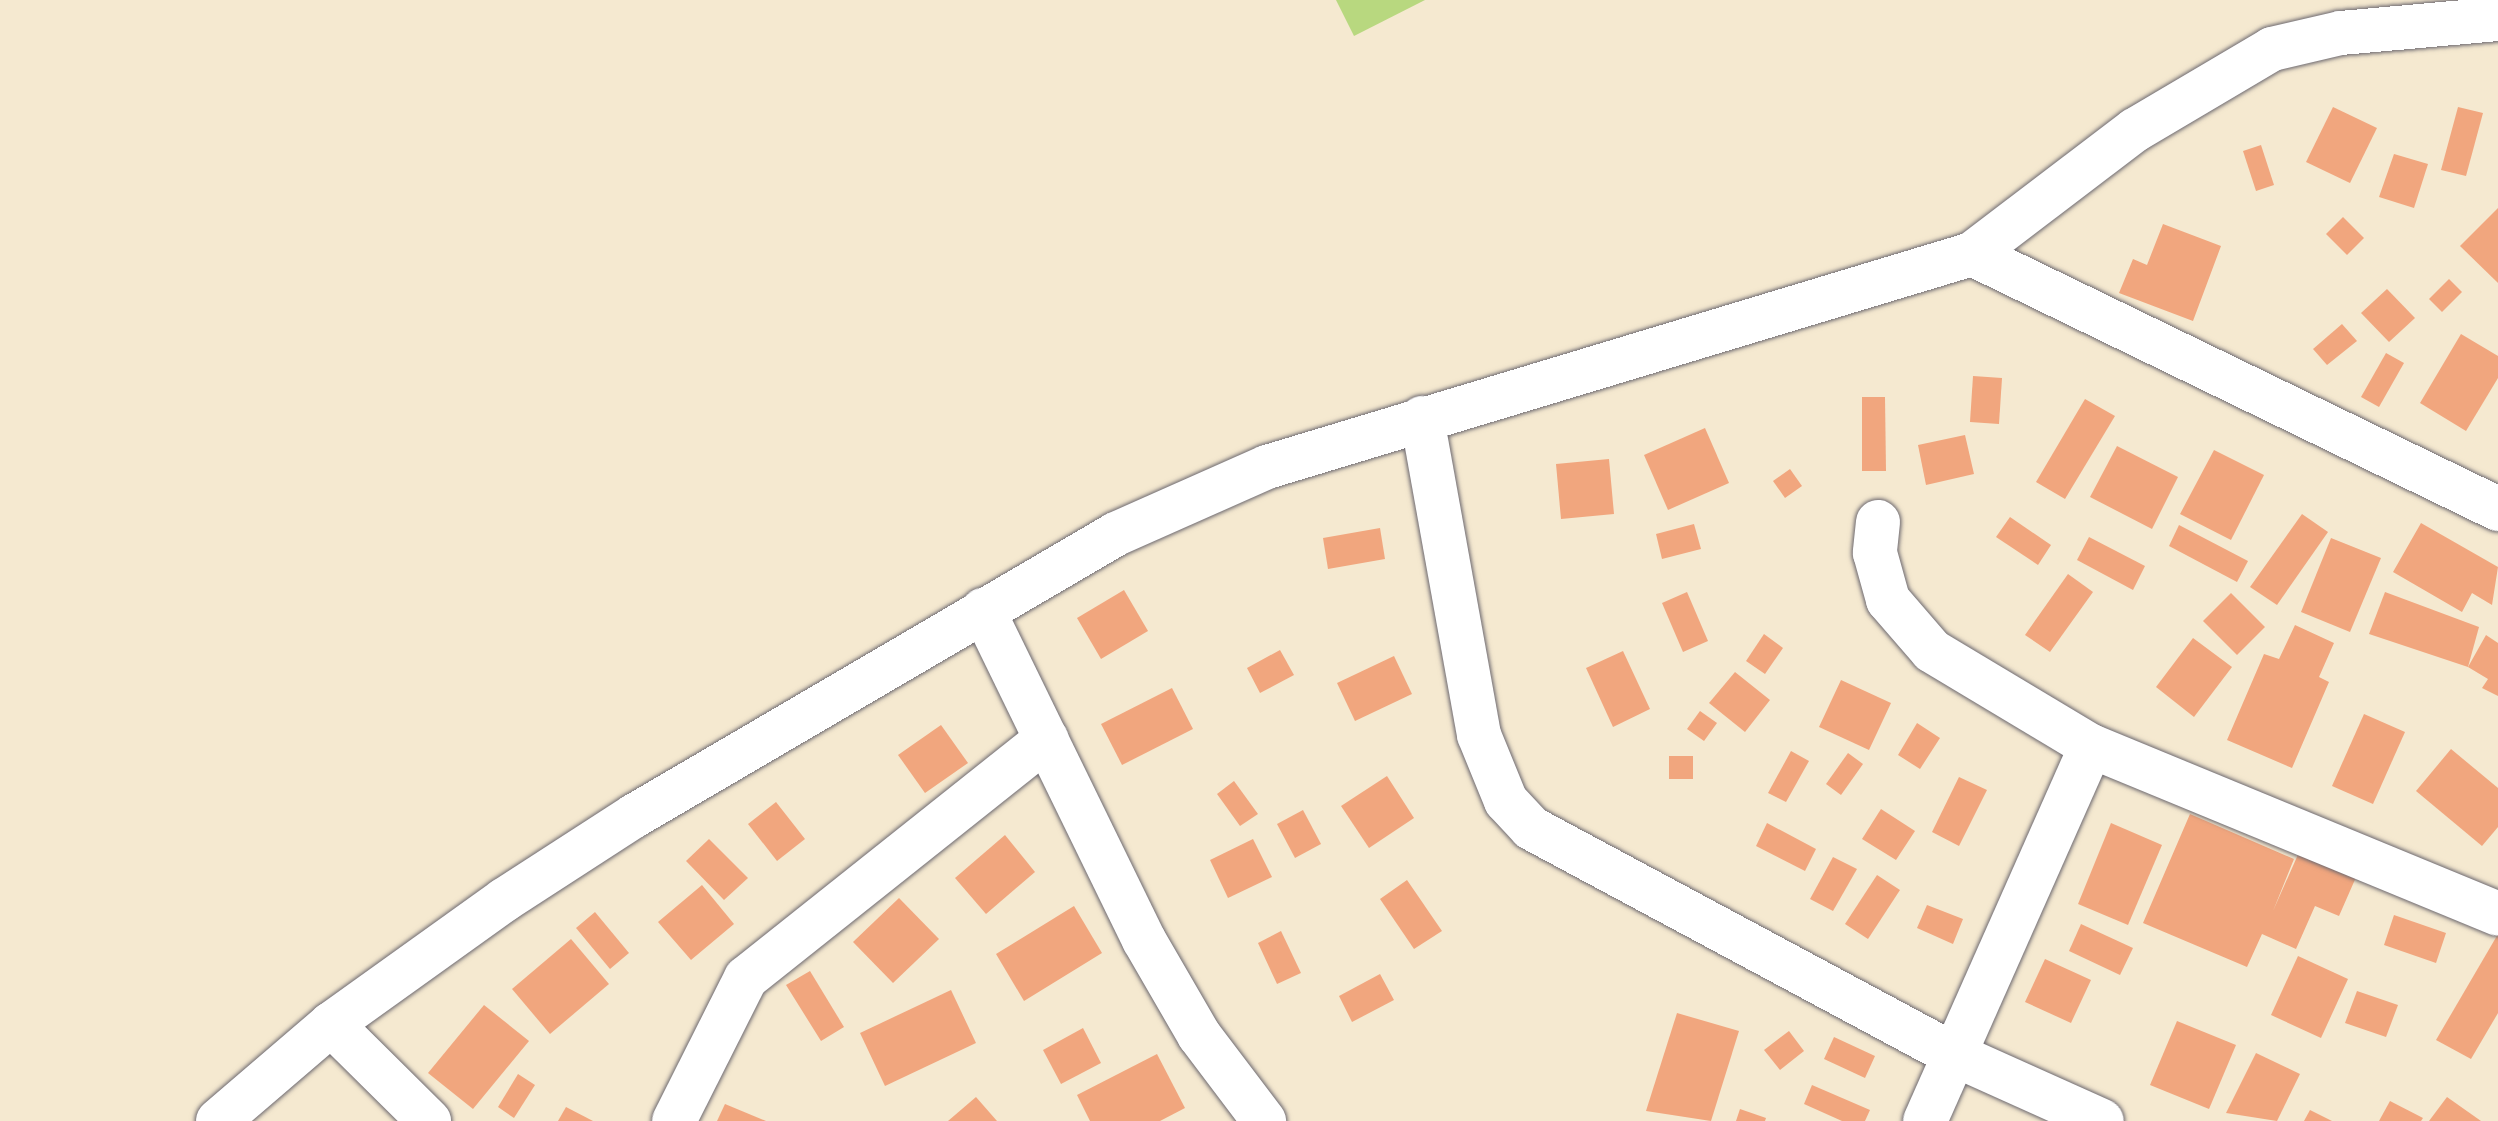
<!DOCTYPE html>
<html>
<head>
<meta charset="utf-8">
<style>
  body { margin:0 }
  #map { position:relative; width:2498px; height:1121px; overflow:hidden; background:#f5e9d0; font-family:"Architects Daughter",sans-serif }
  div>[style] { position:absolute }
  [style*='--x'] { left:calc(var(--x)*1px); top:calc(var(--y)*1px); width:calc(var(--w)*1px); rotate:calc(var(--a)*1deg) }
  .green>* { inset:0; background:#b8d87f }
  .building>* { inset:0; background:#f1a67e }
  .roads { filter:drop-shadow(0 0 2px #6c686f) drop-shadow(0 0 2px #6c686f) }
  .minor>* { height:44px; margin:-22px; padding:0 22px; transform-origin:22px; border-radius:22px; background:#fff }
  span { translate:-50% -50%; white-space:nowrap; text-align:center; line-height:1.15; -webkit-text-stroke:7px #fcf5e5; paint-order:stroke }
</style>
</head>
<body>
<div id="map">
  <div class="green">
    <div style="clip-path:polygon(1336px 0,1425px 0,1354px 36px)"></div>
  </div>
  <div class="building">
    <div style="clip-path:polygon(2333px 107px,2377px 128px,2350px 183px,2306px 162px)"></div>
    <div style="clip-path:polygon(2458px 107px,2483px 113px,2466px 176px,2441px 170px)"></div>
    <div style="clip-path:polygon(2261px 145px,2274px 185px,2256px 191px,2243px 151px)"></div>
    <div style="clip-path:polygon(2394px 154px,2428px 164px,2414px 208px,2379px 197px)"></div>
    <div style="clip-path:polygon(2498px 208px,2498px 283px,2460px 246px)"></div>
    <div style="clip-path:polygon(2343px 217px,2364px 238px,2347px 255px,2326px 234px)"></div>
    <div style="clip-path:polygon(2163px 224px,2221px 246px,2193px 321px,2119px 293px,2133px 259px,2147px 265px)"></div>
    <div style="clip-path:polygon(2449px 279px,2462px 292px,2442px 312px,2429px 299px)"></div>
    <div style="clip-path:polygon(2387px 289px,2415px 318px,2389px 342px,2361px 313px)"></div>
    <div style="clip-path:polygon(2342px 324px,2357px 341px,2327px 365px,2313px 349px)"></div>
    <div style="clip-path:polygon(2461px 334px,2498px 356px,2498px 378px,2466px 431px,2420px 403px)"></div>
    <div style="clip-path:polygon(2386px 353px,2404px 363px,2379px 407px,2361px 397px)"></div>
    <div style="clip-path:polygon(1973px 376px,2002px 378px,1999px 424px,1970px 422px)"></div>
    <div style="clip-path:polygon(1862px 397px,1885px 397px,1886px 471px,1862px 471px)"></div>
    <div style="clip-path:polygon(2085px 399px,2115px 416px,2065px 499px,2036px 482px)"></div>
    <div style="clip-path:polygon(1705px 428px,1729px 483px,1668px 510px,1644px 455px)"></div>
    <div style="clip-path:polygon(1965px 435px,1974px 474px,1926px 485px,1918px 445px)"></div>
    <div style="clip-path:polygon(2117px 446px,2178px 477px,2152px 529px,2090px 497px)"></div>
    <div style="clip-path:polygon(2214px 450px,2264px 475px,2231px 540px,2180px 514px)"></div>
    <div style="clip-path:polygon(1609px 459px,1614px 514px,1561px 519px,1556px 464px)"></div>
    <div style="clip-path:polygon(1790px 469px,1802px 486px,1785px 498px,1773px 481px)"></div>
    <div style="clip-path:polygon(2302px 514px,2328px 532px,2277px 605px,2250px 587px)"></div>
    <div style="clip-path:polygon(2010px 517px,2051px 545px,2038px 565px,1996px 537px)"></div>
    <div style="clip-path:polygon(2421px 523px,2498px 567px,2492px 605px,2472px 593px,2462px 612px,2393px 572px)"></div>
    <div style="clip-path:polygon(1694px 524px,1701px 549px,1662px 559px,1656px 534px)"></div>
    <div style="clip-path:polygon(2179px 525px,2248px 561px,2237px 582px,2169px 546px)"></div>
    <div style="clip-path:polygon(1380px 528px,1385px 559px,1328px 569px,1323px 538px)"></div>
    <div style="clip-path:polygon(2089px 537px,2145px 566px,2133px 590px,2077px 560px)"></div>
    <div style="clip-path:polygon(2331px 538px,2381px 558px,2350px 632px,2301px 612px)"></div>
    <div style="clip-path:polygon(2068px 574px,2093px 592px,2050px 652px,2025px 635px)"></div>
    <div style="clip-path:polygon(1124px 590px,1148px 631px,1101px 659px,1077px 618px)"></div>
    <div style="clip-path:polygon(1687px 592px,1708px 641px,1683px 652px,1662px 603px)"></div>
    <div style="clip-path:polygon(2385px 592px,2479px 627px,2468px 667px,2369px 634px)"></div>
    <div style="clip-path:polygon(2231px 593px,2265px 627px,2237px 655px,2203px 621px)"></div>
    <div style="clip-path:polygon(2295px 625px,2334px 643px,2319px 677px,2329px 682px,2292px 768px,2227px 740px,2264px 654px,2279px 659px)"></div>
    <div style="clip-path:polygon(1764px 634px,1783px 648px,1765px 674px,1746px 661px)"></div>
    <div style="clip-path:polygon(2486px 635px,2498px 643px,2498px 696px,2482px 688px,2488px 679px,2468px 667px)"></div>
    <div style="clip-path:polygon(2193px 638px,2232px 667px,2194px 717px,2156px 687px)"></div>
    <div style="clip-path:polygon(1280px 650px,1294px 675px,1260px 693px,1247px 668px)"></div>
    <div style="clip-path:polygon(1623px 651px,1650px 709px,1613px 727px,1586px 668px)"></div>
    <div style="clip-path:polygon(1394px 656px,1412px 694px,1355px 721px,1337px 683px)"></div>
    <div style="clip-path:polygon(1735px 672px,1770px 700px,1745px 732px,1709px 703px)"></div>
    <div style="clip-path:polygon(1841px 680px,1891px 703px,1869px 750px,1819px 727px)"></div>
    <div style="clip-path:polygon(1172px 688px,1193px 729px,1122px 765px,1101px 724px)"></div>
    <div style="clip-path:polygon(1700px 711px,1717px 723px,1704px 741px,1687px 729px)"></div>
    <div style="clip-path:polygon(2364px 714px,2405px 732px,2373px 804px,2332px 786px)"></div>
    <div style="clip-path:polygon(1917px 723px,1940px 738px,1920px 769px,1898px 755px)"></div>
    <div style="clip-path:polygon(941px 725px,968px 763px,925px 793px,898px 755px)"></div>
    <div style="clip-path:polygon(2451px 749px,2498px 788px,2498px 827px,2482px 846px,2416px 791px)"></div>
    <div style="clip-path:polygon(1791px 751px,1809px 761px,1786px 802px,1768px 793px)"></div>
    <div style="clip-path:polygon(1848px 753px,1863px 764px,1841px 795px,1826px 784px)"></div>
    <div style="clip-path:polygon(1669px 756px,1693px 756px,1693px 779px,1669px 779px)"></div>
    <div style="clip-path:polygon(1387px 776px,1414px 818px,1369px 848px,1341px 806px)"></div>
    <div style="clip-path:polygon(1959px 777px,1987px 790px,1959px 846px,1932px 832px)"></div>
    <div style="clip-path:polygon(1234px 781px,1258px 814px,1240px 826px,1217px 794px)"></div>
    <div style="clip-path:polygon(776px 802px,805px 839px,777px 861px,748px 824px)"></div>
    <div style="clip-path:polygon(1881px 809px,1915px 831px,1896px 860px,1862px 839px)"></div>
    <div style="clip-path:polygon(1303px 810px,1321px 844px,1295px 858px,1277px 824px)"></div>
    <div style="clip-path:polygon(2190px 814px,2294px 859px,2273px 911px,2300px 850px,2357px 875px,2339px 916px,2315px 906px,2296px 949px,2262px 934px,2247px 967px,2143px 923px)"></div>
    <div style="clip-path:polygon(1767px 823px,1816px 849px,1805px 871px,1756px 846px)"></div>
    <div style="clip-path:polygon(2111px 823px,2162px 845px,2128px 925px,2078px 904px)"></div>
    <div style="clip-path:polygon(1005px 835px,1035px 872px,986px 914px,955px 878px)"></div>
    <div style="clip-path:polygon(709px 839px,748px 878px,724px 900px,686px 861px)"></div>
    <div style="clip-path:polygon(1253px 839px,1272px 877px,1228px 898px,1210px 860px)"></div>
    <div style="clip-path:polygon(1833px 857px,1857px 869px,1833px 911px,1810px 899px)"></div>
    <div style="clip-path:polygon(1877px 875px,1900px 890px,1868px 939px,1845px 924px)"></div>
    <div style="clip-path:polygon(1407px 880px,1442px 931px,1414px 949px,1380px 899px)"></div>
    <div style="clip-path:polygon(702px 885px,734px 924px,691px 960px,658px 922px)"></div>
    <div style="clip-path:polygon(899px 898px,939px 939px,893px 983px,853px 942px)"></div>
    <div style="clip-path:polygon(1927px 905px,1963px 919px,1953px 944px,1917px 928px)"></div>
    <div style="clip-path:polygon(1074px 906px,1102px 953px,1024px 1001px,996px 954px)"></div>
    <div style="clip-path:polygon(595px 912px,629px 953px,610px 969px,576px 928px)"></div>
    <div style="clip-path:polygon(2394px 915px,2446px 933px,2436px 963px,2384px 945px)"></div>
    <div style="clip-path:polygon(2081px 924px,2133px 948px,2120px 975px,2069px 951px)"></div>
    <div style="clip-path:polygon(1281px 931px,1301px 973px,1277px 984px,1258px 943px)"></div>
    <div style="clip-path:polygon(2498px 934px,2498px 1013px,2471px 1059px,2436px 1040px)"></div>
    <div style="clip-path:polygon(571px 939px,609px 984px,550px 1034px,512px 989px)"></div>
    <div style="clip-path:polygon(2298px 956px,2348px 979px,2321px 1038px,2271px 1015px)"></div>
    <div style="clip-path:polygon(2045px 959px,2091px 980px,2071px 1023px,2025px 1002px)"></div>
    <div style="clip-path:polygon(810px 971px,844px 1027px,821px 1041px,786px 985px)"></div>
    <div style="clip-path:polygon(1380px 974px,1394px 1000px,1352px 1022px,1339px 996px)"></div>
    <div style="clip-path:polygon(951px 990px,976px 1043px,885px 1086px,860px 1033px)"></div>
    <div style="clip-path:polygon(2357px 991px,2398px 1005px,2386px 1037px,2345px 1023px)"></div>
    <div style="clip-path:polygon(484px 1005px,529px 1041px,473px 1109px,428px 1073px)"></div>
    <div style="clip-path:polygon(1677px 1013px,1739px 1031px,1711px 1121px,1646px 1111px)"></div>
    <div style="clip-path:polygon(2177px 1021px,2236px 1045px,2209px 1109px,2150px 1085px)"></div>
    <div style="clip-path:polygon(1083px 1028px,1101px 1063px,1061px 1084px,1043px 1050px)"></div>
    <div style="clip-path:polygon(1789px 1031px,1804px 1051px,1780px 1070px,1764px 1050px)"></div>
    <div style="clip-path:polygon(1834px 1037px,1875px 1056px,1865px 1078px,1824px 1059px)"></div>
    <div style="clip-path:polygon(2256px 1053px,2300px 1074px,2277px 1121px,2226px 1113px)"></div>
    <div style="clip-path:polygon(1157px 1054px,1185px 1108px,1160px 1121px,1090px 1121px,1077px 1095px)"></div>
    <div style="clip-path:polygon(518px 1074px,535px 1085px,514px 1118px,498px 1107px)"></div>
    <div style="clip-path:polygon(1812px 1085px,1870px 1110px,1865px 1121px,1842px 1121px,1804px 1104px)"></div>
    <div style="clip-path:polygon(976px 1097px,997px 1121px,948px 1121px)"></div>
    <div style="clip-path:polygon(2447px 1097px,2481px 1121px,2429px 1121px)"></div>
    <div style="clip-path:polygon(2390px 1101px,2423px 1118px,2421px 1121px,2379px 1121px)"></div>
    <div style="clip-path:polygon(725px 1104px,766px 1121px,717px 1121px)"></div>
    <div style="clip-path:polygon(566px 1107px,593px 1121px,558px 1121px)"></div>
    <div style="clip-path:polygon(1740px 1109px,1766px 1118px,1765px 1121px,1736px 1121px)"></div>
    <div style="clip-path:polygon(2310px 1110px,2332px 1121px,2304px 1121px)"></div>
  </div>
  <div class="roads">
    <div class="minor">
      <div style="--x:1972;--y:254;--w:585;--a:25.86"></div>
      <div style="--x:1422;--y:418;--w:322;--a:79.8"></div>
      <div style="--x:1479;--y:735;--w:71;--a:67.8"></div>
      <div style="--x:1506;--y:801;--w:37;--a:47"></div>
      <div style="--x:1531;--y:828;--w:479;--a:28.2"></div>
      <div style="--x:1953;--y:1054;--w:163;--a:24.2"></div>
      <div style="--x:1878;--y:522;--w:31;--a:96"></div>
      <div style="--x:1875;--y:553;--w:49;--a:74.5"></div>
      <div style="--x:1888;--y:600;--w:67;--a:49.2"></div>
      <div style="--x:1932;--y:651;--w:185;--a:30.9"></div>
      <div style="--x:2091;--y:746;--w:440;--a:22.4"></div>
      <div style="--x:983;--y:610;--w:367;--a:64"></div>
      <div style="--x:1144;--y:940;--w:110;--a:59.9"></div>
      <div style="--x:1199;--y:1035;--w:108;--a:52.9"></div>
      <div style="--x:331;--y:1024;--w:138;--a:44.7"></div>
      <div style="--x:218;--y:1121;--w:149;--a:-40.6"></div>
      <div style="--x:331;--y:1024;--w:213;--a:-35.6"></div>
      <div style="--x:504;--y:900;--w:155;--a:-32.9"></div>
      <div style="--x:634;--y:816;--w:558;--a:-30.33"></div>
      <div style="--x:1116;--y:534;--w:165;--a:-23.9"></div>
      <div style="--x:1267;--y:467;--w:736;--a:-16.81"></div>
      <div style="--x:1972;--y:254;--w:205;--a:-37.3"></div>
      <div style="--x:2135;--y:130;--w:159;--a:-30.6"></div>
      <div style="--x:2272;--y:49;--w:71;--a:-13.1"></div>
      <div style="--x:2341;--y:33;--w:158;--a:-5.1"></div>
      <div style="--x:674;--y:1121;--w:160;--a:-63.3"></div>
      <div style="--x:746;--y:978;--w:384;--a:-38.5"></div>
      <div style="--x:1925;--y:1121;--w:410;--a:-66.1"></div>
    </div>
  </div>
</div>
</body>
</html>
